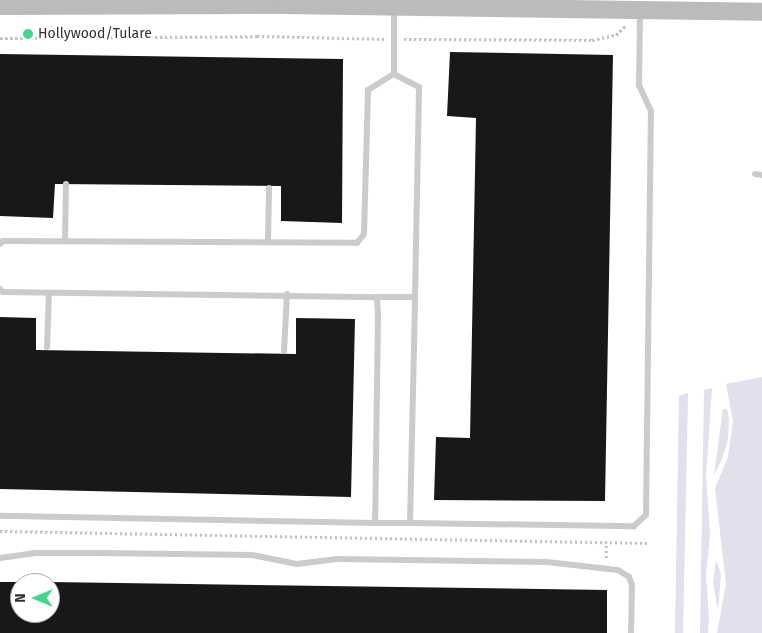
<!DOCTYPE html>
<html>
<head>
<meta charset="utf-8">
<style>
  body { margin:0 }
  #map { position:relative; width:762px; height:633px; overflow:hidden; background:#fff; font-family:"Fira Sans",sans-serif }
  div>[style] { position:absolute }
  [style*='--x'] { left:calc(var(--x)*1px); top:calc(var(--y)*1px); width:calc(var(--w)*1px); rotate:calc(var(--a)*1deg) }
  .green>* { inset:0; background:#e1e0ec }
  .building>* { inset:0; background:#181818 }
  .path>* { height:2.5px; margin-top:-1.25px; transform-origin:0; background:repeating-linear-gradient(90deg,#c1c1c1 0 2.5px,transparent 0 5px) }
  .service>* { height:6px; margin:-3px; padding:0 3px; transform-origin:3px; border-radius:3px; background:#cbcbcb }
  .secondary>* { height:18px; margin:-9px; padding:0 9px; transform-origin:9px; border-radius:9px; background:#bbb }
  .dots>* { width:14px; height:14px; translate:-50% -50%; box-sizing:border-box; border:2px solid #fff; border-radius:50% }
  span { translate:-50% -50%; white-space:nowrap; text-align:center; line-height:1.15; -webkit-text-stroke:5px #fff; paint-order:stroke }
  .poi-label { font-size:14px; color:#313131 }
  .left { translate:0 -50%; text-align:left }
  .north { position:absolute; left:10px; top:573px; width:50px; height:50px; box-sizing:border-box; background:#fff; border:1px solid #adadad; border-radius:50%; rotate:270deg; font-size:14px; font-weight:700; line-height:20px; text-align:center; color:#313131 }
  .north::after { content:''; display:block; margin:auto; width:18px; height:22px; background:#43d78e; clip-path:polygon(50% 0,100% 100%,50% 72%,0 100%) }
</style>
</head>
<body>
<div id="map">
  <div class="green">
    <div style="clip-path:polygon(762px 377px,762px 633px,717px 633px,726px 584px,715px 488px,728px 457px,733px 421px,726px 384px)"></div>
    <div style="clip-path:polygon(712px 388px,706px 476px,710px 535px,706px 575px,709px 618px,708px 633px,700px 633px,704px 390px)"></div>
    <div style="clip-path:polygon(688px 393px,683px 633px,675px 633px,679px 396px)"></div>
    <div style="clip-path:polygon(723px 409px,727px 409px,729px 418px,728px 439px,723px 457px,714px 475px)"></div>
    <div style="clip-path:polygon(716px 560px,721px 574px,718px 610px,713px 583px)"></div>
  </div>
  <div class="building">
    <div style="clip-path:polygon(450px 52px,613px 55px,605px 501px,434px 500px,436px 437px,470px 438px,476px 118px,447px 116px)"></div>
    <div style="clip-path:polygon(0 54px,343px 59px,342px 223px,281px 221px,281px 186px,55px 184px,53px 218px,0 216px)"></div>
    <div style="clip-path:polygon(0 317px,36px 318px,36px 350px,296px 354px,296px 318px,355px 319px,351px 497px,0 489px)"></div>
    <div style="clip-path:polygon(0 582px,20px 582px,20px 613px,50px 613px,50px 582px,607px 590px,607px 633px,0 633px)"></div>
  </div>
  <div class="path">
    <div style="--x:0;--y:38;--w:257;--a:-0.4"></div>
    <div style="--x:257;--y:36;--w:129;--a:1.3"></div>
    <div style="--x:404;--y:39;--w:188;--a:0.3"></div>
    <div style="--x:592;--y:40;--w:25;--a:-12"></div>
    <div style="--x:616;--y:35;--w:14;--a:-45"></div>
    <div style="--x:0;--y:531;--w:650;--a:1.06"></div>
    <div style="--x:606;--y:558;--w:16;--a:-90"></div>
  </div>
  <div class="service">
    <div style="--x:755;--y:174;--w:7;--a:8"></div>
    <div style="--x:65;--y:241;--w:57;--a:-89"></div>
    <div style="--x:268;--y:242;--w:54;--a:-88.9"></div>
    <div style="--x:0;--y:244;--w:4;--a:-45"></div>
    <div style="--x:3;--y:241;--w:354;--a:0.3"></div>
    <div style="--x:357;--y:243;--w:11;--a:-52"></div>
    <div style="--x:364;--y:234;--w:144;--a:-88.4"></div>
    <div style="--x:368;--y:90;--w:31;--a:-32"></div>
    <div style="--x:0;--y:289;--w:4;--a:45"></div>
    <div style="--x:3;--y:292;--w:374;--a:0.8"></div>
    <div style="--x:377;--y:297;--w:19;--a:87"></div>
    <div style="--x:378;--y:316;--w:207;--a:90.8"></div>
    <div style="--x:375;--y:523;--w:375;--a:-178.9"></div>
    <div style="--x:377;--y:297;--w:38;--a:0"></div>
    <div style="--x:415;--y:297;--w:210;--a:-88.9"></div>
    <div style="--x:419;--y:87;--w:28;--a:-153"></div>
    <div style="--x:394;--y:74;--w:67;--a:-90"></div>
    <div style="--x:47;--y:347;--w:54;--a:-87.9"></div>
    <div style="--x:284;--y:351;--w:57;--a:-87"></div>
    <div style="--x:375;--y:523;--w:35;--a:0"></div>
    <div style="--x:410;--y:523;--w:226;--a:-88.7"></div>
    <div style="--x:410;--y:523;--w:224;--a:0.8"></div>
    <div style="--x:634;--y:526;--w:16;--a:-43"></div>
    <div style="--x:646;--y:515;--w:404;--a:-89.3"></div>
    <div style="--x:651;--y:111;--w:29;--a:-115"></div>
    <div style="--x:639;--y:85;--w:74;--a:-89.2"></div>
    <div style="--x:0;--y:558;--w:34;--a:-8"></div>
    <div style="--x:34;--y:553;--w:66;--a:0"></div>
    <div style="--x:100;--y:553;--w:152;--a:0.8"></div>
    <div style="--x:252;--y:555;--w:46;--a:11.3"></div>
    <div style="--x:297;--y:564;--w:40;--a:-7.1"></div>
    <div style="--x:337;--y:559;--w:210;--a:0.8"></div>
    <div style="--x:547;--y:562;--w:71;--a:6.4"></div>
    <div style="--x:618;--y:570;--w:13;--a:32"></div>
    <div style="--x:629;--y:577;--w:9;--a:69"></div>
    <div style="--x:632;--y:585;--w:48;--a:91.2"></div>
  </div>
  <div class="secondary">
    <div style="--x:0;--y:6;--w:282;--a:-0.2"></div>
    <div style="--x:282;--y:5;--w:480;--a:0.8"></div>
  </div>
  <div class="dots">
    <div style="left:28px;top:34px;background:#43d78e"></div>
  </div>
  <div class="poi-label">
    <span class="left" style="left:38px;top:34px">Hollywood/Tulare</span>
  </div>
  <div class="north">N</div>
</div>
</body>
</html>
